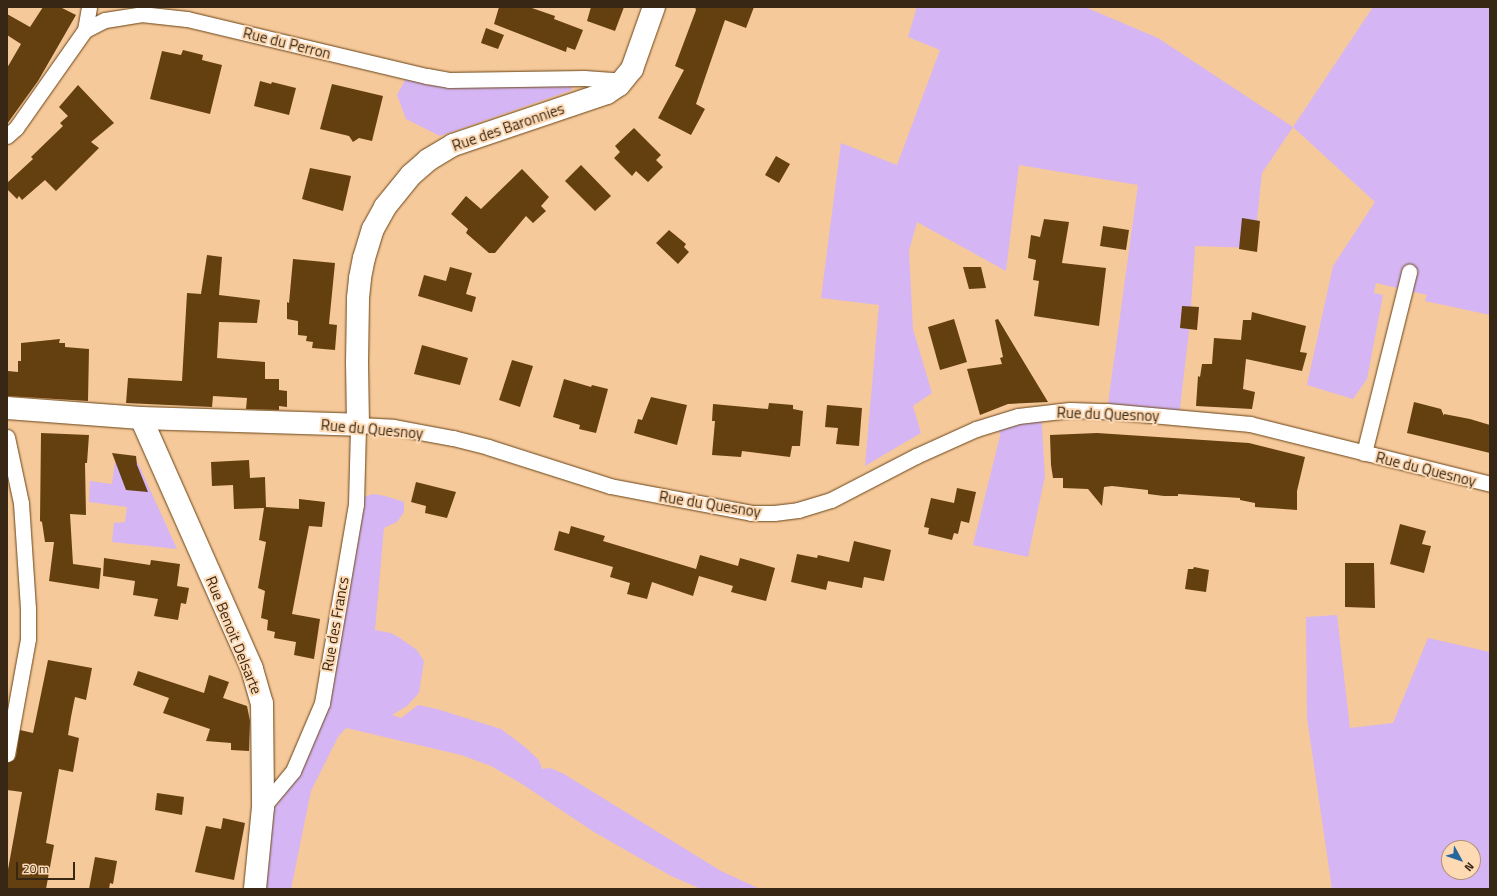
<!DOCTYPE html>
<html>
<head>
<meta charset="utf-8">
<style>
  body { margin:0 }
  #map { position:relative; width:1497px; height:896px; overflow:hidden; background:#f6c99b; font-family:"Titillium Web",sans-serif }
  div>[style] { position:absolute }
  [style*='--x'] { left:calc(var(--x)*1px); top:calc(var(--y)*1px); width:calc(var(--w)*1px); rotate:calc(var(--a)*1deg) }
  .green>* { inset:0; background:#d5b5f3 }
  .building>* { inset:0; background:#643f10 }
  .roads { filter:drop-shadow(0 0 1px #694416) drop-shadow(0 0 1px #694416) }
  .street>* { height:15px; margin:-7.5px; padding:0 7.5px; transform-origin:7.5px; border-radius:7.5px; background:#fff }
  .secondary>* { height:22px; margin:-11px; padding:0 11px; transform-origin:11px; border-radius:11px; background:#fff }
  span { translate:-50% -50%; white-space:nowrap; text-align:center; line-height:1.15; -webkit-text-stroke:4px #fdd9b4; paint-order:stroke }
  .street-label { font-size:15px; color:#382714 }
  .frame { position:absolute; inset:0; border:8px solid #382714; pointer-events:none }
  .north { position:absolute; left:1441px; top:840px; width:40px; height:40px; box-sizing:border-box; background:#fdd9b4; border:1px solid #ae9274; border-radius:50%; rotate:130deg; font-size:11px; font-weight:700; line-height:16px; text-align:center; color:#382714 }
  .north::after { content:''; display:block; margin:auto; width:14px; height:18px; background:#26669c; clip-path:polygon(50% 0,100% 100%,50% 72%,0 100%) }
  .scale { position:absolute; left:16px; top:862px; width:59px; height:18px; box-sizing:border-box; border:2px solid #382714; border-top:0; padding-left:5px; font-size:12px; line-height:14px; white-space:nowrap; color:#382714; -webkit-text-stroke:3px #fdd9b4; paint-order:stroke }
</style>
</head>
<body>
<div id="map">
  <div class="green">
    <div style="clip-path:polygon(917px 7px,1085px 7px,1158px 38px,1293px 127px,1373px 7px,1490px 7px,1490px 315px,1425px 301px,1427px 295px,1376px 283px,1374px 293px,1383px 295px,1367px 379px,1353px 399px,1307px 385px,1333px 266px,1375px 202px,1293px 127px,1262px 173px,1254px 248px,1195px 246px,1190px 322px,1179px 417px,1107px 411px,1138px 185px,1019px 165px,1006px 271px,917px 222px,909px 251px,913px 329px,932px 393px,913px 406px,921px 433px,865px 466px,879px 305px,821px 298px,841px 143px,897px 165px,940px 50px,908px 37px)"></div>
    <div style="clip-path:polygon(409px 73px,569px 78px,572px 90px,440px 136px,406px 119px,397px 95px)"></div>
    <div style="clip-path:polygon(1041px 412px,1045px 476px,1028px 557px,973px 545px,1000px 436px,998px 422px)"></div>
    <div style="clip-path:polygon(115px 462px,138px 463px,177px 549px,112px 542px,114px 523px,125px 522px,127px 507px,89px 502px,90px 481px,112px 484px)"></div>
    <div style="clip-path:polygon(373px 494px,385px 496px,404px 502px,404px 512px,397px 522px,384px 528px,375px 630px,391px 633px,400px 638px,417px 650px,424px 661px,419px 693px,407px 706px,392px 715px,401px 718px,418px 705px,437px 709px,501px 729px,525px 747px,539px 760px,542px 769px,550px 768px,564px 774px,721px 871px,760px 889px,701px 889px,671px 876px,594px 832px,522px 784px,491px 766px,461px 755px,346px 728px,338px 737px,311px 791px,291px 889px,255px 889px,273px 810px,291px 785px,305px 761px,356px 504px,364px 497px)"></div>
    <div style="clip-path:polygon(evenodd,1337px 615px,1350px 728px,1393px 723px,1428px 638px,1490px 652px,1490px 889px,1332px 889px,1307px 718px,1306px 617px,1337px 615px,1449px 848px,1473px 848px,1473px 872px,1449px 872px,1449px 848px)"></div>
  </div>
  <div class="building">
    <div style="clip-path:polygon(43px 7px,60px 7px,76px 15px,38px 81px,7px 124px,7px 68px,21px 44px,7px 35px,7px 14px,30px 27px)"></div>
    <div style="clip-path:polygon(499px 7px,529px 7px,555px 16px,554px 19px,583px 30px,575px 50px,567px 47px,566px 52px,494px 24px)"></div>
    <div style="clip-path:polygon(591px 7px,624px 7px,615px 31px,587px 21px)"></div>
    <div style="clip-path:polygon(695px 7px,754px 7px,746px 28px,725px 20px,696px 104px,705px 109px,691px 135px,658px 118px,684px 70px,675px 66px,696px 10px)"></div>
    <div style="clip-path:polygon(486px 28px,504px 35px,498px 49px,481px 43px)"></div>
    <div style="clip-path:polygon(183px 50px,203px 55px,202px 60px,222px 65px,210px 114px,150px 99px,162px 51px,181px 55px)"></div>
    <div style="clip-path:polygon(260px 81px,271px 84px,272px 82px,296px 88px,289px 115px,254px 106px)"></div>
    <div style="clip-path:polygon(332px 84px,383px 96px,372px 141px,359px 138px,353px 142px,349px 136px,320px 129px)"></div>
    <div style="clip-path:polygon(78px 85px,114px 123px,91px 142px,99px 148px,56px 191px,45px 180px,22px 200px,19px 196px,17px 199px,7px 189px,7px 183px,33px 159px,31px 157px,63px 126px,60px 123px,68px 116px,59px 107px)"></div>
    <div style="clip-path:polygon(634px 128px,661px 155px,656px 160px,663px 167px,648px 182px,636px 171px,632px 176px,614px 158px,620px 152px,615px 146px)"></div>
    <div style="clip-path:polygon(776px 156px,790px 164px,779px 183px,765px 175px)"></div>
    <div style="clip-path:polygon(581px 165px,611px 196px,595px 211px,565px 181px)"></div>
    <div style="clip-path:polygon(310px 168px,351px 176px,343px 211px,302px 199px)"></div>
    <div style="clip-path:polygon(522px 169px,549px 197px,541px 206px,546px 211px,533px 223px,526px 216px,495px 253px,489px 253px,466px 233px,468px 229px,451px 214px,466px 196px,481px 209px)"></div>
    <div style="clip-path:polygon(1242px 218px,1260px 221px,1257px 252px,1239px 249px)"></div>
    <div style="clip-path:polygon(1044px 219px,1069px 222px,1062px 263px,1106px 268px,1099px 326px,1034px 316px,1039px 281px,1033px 280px,1036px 260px,1028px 258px,1031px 235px,1040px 237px)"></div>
    <div style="clip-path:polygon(1103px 226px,1129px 230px,1126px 250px,1100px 246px)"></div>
    <div style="clip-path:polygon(669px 230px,686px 244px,684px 247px,689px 252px,678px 264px,656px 243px)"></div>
    <div style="clip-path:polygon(207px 255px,222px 257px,219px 295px,260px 300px,257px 323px,219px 322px,217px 358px,265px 362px,265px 379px,279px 379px,279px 390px,287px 391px,287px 407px,279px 406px,279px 410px,246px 409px,247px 398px,213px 396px,212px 407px,126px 403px,128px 378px,182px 381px,187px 293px,201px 294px)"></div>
    <div style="clip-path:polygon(293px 259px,335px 263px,329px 324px,337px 325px,335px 350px,312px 348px,313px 342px,306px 341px,307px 336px,298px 335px,298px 321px,287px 319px,287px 302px,289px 303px)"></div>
    <div style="clip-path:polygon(450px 267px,472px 273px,466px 294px,476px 297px,472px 312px,418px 296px,424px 275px,446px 281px)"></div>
    <div style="clip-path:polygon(963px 267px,981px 267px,986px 288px,969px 289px)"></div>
    <div style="clip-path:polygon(1182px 306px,1199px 307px,1197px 330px,1180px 328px)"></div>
    <div style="clip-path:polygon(1252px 312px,1306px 326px,1300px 352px,1307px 353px,1302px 371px,1246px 359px,1243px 389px,1255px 392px,1252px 409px,1196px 406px,1198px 376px,1200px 377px,1202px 364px,1212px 364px,1214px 338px,1241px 340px,1243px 320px,1251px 320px)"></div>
    <div style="clip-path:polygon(954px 319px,967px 362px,940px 370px,928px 327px)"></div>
    <div style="clip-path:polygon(998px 319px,1048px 402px,1008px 404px,980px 415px,967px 369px,1002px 364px,1000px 358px,1003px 357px,995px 320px)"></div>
    <div style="clip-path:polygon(60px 339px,59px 343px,65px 343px,65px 347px,89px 349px,88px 401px,7px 396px,8px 371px,18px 372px,18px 361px,21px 361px,21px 343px)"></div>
    <div style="clip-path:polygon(422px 345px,468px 358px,460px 385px,414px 374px)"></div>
    <div style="clip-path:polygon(512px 360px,533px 366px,520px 407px,499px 400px)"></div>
    <div style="clip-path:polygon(564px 379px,591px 387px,592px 385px,608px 389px,596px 433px,579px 429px,580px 425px,553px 417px)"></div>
    <div style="clip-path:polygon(651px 397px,687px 405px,677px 445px,634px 433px,638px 419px,642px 420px)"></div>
    <div style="clip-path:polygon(1414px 402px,1441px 409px,1444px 416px,1444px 414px,1470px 419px,1490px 425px,1490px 453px,1407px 433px)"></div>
    <div style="clip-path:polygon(769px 403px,793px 405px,793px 409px,803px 411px,800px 446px,792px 446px,790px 457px,742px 451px,741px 457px,712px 455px,715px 421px,712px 421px,713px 404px,768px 409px)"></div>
    <div style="clip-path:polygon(827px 405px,862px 408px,859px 446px,836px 444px,838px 428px,825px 427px)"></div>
    <div style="clip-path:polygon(41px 433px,89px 435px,87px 463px,85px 463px,86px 515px,70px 514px,73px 564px,101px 568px,99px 589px,49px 581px,54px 542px,45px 542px,42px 522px,40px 521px)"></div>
    <div style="clip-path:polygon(1097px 433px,1249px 443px,1305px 457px,1297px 491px,1297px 510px,1255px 507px,1255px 503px,1240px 500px,1240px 498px,1178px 494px,1178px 496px,1164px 496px,1148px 494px,1148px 490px,1112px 486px,1104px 487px,1102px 506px,1088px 489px,1063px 488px,1063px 478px,1053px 478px,1051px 465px,1050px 435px)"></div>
    <div style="clip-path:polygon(112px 453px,136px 456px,137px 465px,148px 492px,126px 490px)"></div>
    <div style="clip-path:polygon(249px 460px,250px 478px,265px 477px,266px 507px,299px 509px,299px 499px,325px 502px,322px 527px,309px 526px,292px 614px,320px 619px,314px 659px,294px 655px,296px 642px,274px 638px,275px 632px,267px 630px,268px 620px,261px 618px,265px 591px,258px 588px,266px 542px,259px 540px,264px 508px,234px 509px,233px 485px,212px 486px,211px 462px)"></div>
    <div style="clip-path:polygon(416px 482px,456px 492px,447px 518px,425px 513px,426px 506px,411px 502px)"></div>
    <div style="clip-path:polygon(957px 488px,976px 492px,969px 523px,961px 521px,958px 534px,954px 533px,952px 540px,928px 534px,929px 528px,924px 527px,931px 498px,954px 503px)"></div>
    <div style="clip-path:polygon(1400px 524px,1426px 531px,1422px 544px,1431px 546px,1424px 573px,1390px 564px)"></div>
    <div style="clip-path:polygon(571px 526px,605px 536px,603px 541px,696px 569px,700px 555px,738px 566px,740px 558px,775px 568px,766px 601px,731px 592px,733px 586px,699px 576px,693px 596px,652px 582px,647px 599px,627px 594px,630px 583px,610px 577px,613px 567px,554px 550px,559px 531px,569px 534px)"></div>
    <div style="clip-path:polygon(854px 541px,891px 550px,884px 581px,864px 577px,862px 588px,828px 581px,826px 590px,791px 582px,797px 554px,817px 558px,818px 555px,849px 562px)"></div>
    <div style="clip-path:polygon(104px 558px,150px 565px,151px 560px,180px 564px,177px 586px,189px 588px,186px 604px,181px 603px,178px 620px,154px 616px,158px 599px,133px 595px,135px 581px,103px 576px)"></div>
    <div style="clip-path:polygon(1345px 563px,1374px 563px,1375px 608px,1345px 607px)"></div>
    <div style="clip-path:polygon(1194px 567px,1209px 570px,1206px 592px,1185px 589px,1188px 569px,1193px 569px)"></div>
    <div style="clip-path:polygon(48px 660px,92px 668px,86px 700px,75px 697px,71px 717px,68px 735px,79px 738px,73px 772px,59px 769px,46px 843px,54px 845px,46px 889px,7px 889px,7px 875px,22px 792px,7px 790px,7px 763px,14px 760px,16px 756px,20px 730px,33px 733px)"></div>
    <div style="clip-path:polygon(138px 671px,204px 693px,209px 675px,229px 682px,223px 698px,247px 706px,250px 721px,249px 751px,231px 750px,231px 743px,206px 741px,210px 729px,163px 713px,169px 698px,133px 685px)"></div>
    <div style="clip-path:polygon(157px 793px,184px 797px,182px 815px,155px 810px)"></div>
    <div style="clip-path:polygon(223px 818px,245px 823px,234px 880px,195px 872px,206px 826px,221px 829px)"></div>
    <div style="clip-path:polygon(95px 857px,117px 861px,113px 884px,110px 883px,109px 889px,89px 889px)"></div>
  </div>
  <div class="roads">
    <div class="street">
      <div style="--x:85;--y:30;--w:23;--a:-80"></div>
      <div style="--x:7;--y:136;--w:12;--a:-42"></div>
      <div style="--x:16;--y:128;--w:120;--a:-54.9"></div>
      <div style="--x:85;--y:30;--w:22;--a:-27"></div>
      <div style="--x:105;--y:20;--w:36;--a:-9"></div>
      <div style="--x:141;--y:14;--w:46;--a:6.2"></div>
      <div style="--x:187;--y:19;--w:247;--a:13.4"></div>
      <div style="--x:427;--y:76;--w:22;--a:10"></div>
      <div style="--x:449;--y:80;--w:135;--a:-0.8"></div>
      <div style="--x:584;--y:78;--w:39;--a:4"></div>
      <div style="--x:7;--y:437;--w:67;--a:78"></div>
      <div style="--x:21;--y:503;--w:106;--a:86.2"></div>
      <div style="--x:28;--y:609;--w:30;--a:90"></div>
      <div style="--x:28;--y:639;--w:117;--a:100.3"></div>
      <div style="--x:1364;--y:453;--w:187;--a:-76"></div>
      <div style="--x:263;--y:807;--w:47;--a:-50.2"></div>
      <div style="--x:293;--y:771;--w:74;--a:-66.9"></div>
      <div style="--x:322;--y:703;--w:202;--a:-80.3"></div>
      <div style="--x:356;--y:504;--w:79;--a:-88.5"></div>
      <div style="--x:358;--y:425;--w:35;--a:3"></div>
      <div style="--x:393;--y:427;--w:61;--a:10.4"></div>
      <div style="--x:453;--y:438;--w:36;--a:14"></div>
      <div style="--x:488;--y:447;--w:128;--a:17.7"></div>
      <div style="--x:610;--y:486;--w:144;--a:10.8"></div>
      <div style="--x:751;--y:513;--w:23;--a:0"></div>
      <div style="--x:774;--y:513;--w:24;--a:-7"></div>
      <div style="--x:798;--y:510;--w:34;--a:-17"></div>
      <div style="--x:831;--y:500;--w:96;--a:-27.4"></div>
      <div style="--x:916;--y:456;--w:66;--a:-24.2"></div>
      <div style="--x:976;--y:429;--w:44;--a:-17.2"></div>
      <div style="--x:1018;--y:416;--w:52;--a:-6.6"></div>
      <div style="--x:1070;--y:410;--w:37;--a:2"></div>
      <div style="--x:1107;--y:411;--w:144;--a:5.2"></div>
      <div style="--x:1250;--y:424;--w:247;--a:14"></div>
    </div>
    <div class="secondary">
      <div style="--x:7;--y:408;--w:134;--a:4.3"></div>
      <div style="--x:141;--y:418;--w:217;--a:1.8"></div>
      <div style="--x:358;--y:425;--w:62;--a:-90.9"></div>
      <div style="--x:357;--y:363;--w:65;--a:-89.1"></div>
      <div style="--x:358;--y:298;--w:20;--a:-84"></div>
      <div style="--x:360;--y:278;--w:20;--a:-79"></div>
      <div style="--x:364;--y:258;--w:30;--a:-73"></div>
      <div style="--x:373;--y:229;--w:25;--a:-61"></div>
      <div style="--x:385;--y:207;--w:41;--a:-50.9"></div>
      <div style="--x:411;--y:175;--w:23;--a:-41"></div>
      <div style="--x:428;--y:160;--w:29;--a:-31"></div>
      <div style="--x:453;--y:145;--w:163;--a:-18.7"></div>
      <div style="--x:607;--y:93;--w:14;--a:-34"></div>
      <div style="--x:619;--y:85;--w:21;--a:-51"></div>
      <div style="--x:632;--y:69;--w:66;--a:-70.5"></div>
      <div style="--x:141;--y:418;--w:274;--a:66.1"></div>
      <div style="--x:252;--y:669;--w:35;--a:74"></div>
      <div style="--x:262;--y:703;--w:104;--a:89.4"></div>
      <div style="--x:263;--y:807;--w:82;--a:95.6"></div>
    </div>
  </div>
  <div class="street-label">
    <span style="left:287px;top:43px;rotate:14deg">Rue du Perron</span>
    <span style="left:508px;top:127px;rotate:-19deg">Rue des Baronnies</span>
    <span style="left:1108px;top:414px;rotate:2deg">Rue du Quesnoy</span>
    <span style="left:372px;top:429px;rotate:5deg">Rue du Quesnoy</span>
    <span style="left:1426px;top:469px;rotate:14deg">Rue du Quesnoy</span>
    <span style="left:710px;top:504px;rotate:9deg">Rue du Quesnoy</span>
    <span style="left:335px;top:624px;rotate:-80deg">Rue des Francs</span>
    <span style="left:234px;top:635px;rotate:68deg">Rue Benoit Delsarte</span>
  </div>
  <div class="frame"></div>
  <div class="north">N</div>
  <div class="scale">20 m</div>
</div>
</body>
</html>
